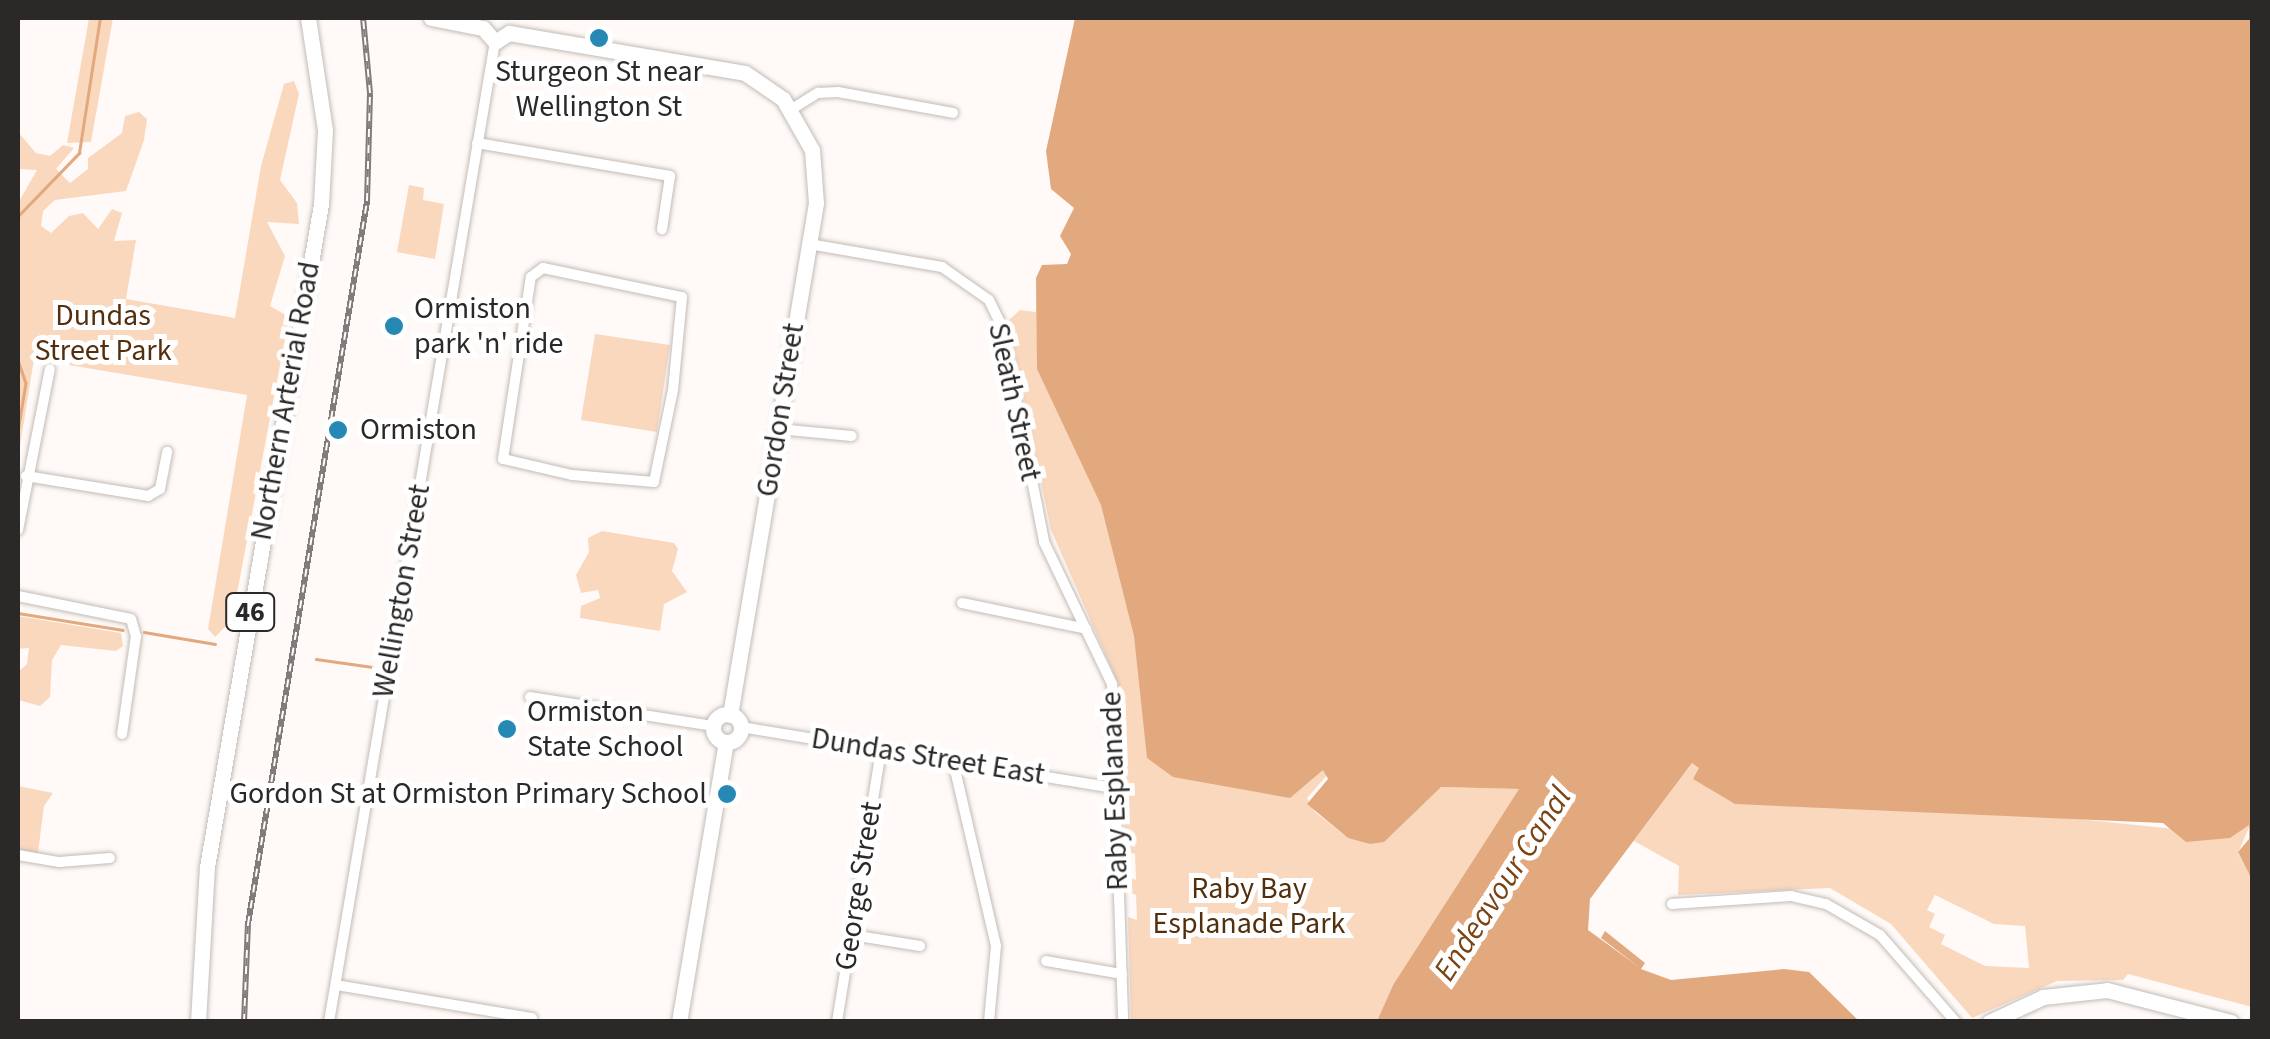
<!DOCTYPE html>
<html>
<head>
<meta charset="utf-8">
<style>
  body { margin:0 }
  #map { position:relative; width:2270px; height:1039px; overflow:hidden; background:#fffaf7; font-family:"Source Sans 3",sans-serif }
  div>[style] { position:absolute }
  [style*='--x'] { left:calc(var(--x)*1px); top:calc(var(--y)*1px); width:calc(var(--w)*1px); rotate:calc(var(--a)*1deg) }
  .green>* { inset:0; background:#fad8be }
  .water>* { inset:0; background:#e2a97f }
  .stream>* { height:2.5px; margin:-1.25px; padding:0 1.25px; transform-origin:1.25px; border-radius:1.25px; background:#e2a97f }
  .roads { filter:drop-shadow(0 0 2px #c2bcb7) drop-shadow(0 0 2px #c2bcb7) }
  .street>* { height:10px; margin:-5px; padding:0 5px; transform-origin:5px; border-radius:5px; background:#fff }
  .secondary>* { height:15px; margin:-7.5px; padding:0 7.5px; transform-origin:7.5px; border-radius:7.5px; background:#fff }
  .secondary>.ring { margin:-7.5px; padding:0; box-sizing:content-box; background:none; border:15px solid #fff; border-radius:50% }
  .primary>* { height:15px; margin:-7.5px; padding:0 7.5px; transform-origin:7.5px; border-radius:7.5px; background:#fff }
  .rail>* { height:6px; margin-top:-3px; transform-origin:0; background:repeating-linear-gradient(90deg,#fff 0 8px,#7f7c79 0 16px); box-sizing:border-box; border-block:2px solid #7f7c79 }
  .dots>* { width:28px; height:28px; translate:-50% -50%; box-sizing:border-box; border:5px solid #fff; border-radius:50% }
  span { translate:-50% -50%; white-space:nowrap; text-align:center; line-height:1.15; -webkit-text-stroke:10px #fff; paint-order:stroke }
  .shield-label span { padding:2px 8px; background:#fff; border:2px solid; border-radius:8px; -webkit-text-stroke-width:0 }
  .shield-label { font-size:28px; color:#2b2927; font-weight:700 }
  .poi-label { font-size:30px; color:#2b2927 }
  .left { translate:0 -50%; text-align:left }
  .right { translate:-100% -50%; text-align:right }
  .park-label { font-size:30px; color:#542f0e }
  .street-label { font-size:30px; color:#2b2927 }
  .water-label { font-size:32px; color:#7a4415; font-style:italic }
  .frame { position:absolute; inset:0; border:20px solid #2b2927; pointer-events:none }
</style>
</head>
<body>
<div id="map">
  <div class="green">
    <div style="clip-path:polygon(89px 18px,113px 18px,91px 142px,67px 143px)"></div>
    <div style="clip-path:polygon(294px 81px,299px 94px,280px 180px,297px 203px,299px 224px,267px 222px,285px 256px,270px 306px,289px 317px,232px 620px,215px 637px,208px 629px,247px 395px,69px 365px,61px 353px,46px 351px,34px 359px,18px 458px,18px 203px,37px 170px,18px 169px,18px 132px,36px 153px,50px 156px,63px 145px,74px 148px,56px 169px,70px 183px,88px 169px,88px 158px,122px 133px,125px 116px,139px 112px,147px 119px,144px 140px,126px 191px,55px 200px,43px 211px,41px 226px,51px 233px,69px 216px,83px 213px,98px 229px,112px 209px,122px 213px,114px 241px,136px 240px,126px 299px,235px 318px,261px 166px,284px 84px)"></div>
    <div style="clip-path:polygon(409px 185px,424px 188px,423px 200px,444px 204px,435px 259px,397px 252px)"></div>
    <div style="clip-path:polygon(1037px 290px,1329px 773px,1307px 798px,1315px 812px,1348px 838px,1441px 787px,1519px 789px,1393px 985px,1377px 1021px,1131px 1021px,1128px 917px,1137px 920px,1136px 895px,1128px 891px,1127px 877px,1136px 880px,1135px 854px,1126px 851px,1118px 683px,1051px 530px,1008px 321px,1020px 310px,1036px 312px)"></div>
    <div style="clip-path:polygon(595px 334px,670px 345px,657px 432px,581px 420px)"></div>
    <div style="clip-path:polygon(602px 531px,674px 543px,678px 549px,672px 571px,687px 592px,664px 604px,660px 631px,580px 618px,581px 606px,600px 598px,598px 590px,581px 593px,576px 575px,589px 552px,588px 538px)"></div>
    <div style="clip-path:polygon(18px 616px,121px 633px,123px 646px,116px 651px,61px 645px,52px 660px,50px 697px,40px 706px,18px 700px,18px 672px,27px 664px,29px 648px,18px 649px)"></div>
    <div style="clip-path:polygon(evenodd,1692px 763px,1700px 768px,1693px 779px,2175px 829px,2250px 825px,2238px 853px,2252px 880px,2252px 1007px,2128px 974px,2123px 980px,2057px 981px,1972px 1018px,1891px 924px,1830px 888px,1678px 895px,1679px 866px,1634px 841px,1692px 763px,1935px 895px,1994px 924px,2025px 926px,2029px 968px,1985px 966px,1941px 944px,1945px 935px,1929px 927px,1935px 914px,1927px 910px,1935px 895px)"></div>
    <div style="clip-path:polygon(18px 786px,53px 793px,44px 806px,38px 853px,18px 850px)"></div>
  </div>
  <div class="water">
    <div style="clip-path:polygon(1075px 18px,2252px 18px,2252px 880px,2238px 852px,2249px 839px,2249px 825px,2230px 838px,2186px 842px,2163px 823px,1735px 804px,1693px 779px,1699px 768px,1692px 763px,1590px 899px,1588px 930px,1639px 967px,1601px 938px,1605px 931px,1645px 963px,1641px 969px,1671px 980px,1784px 969px,1809px 972px,1859px 1021px,1377px 1021px,1393px 985px,1519px 789px,1441px 787px,1384px 842px,1370px 844px,1348px 838px,1307px 804px,1328px 779px,1323px 770px,1290px 798px,1173px 777px,1147px 758px,1134px 636px,1101px 505px,1037px 369px,1036px 278px,1042px 265px,1067px 264px,1071px 254px,1060px 236px,1074px 208px,1051px 189px,1046px 151px)"></div>
  </div>
  <div class="stream">
    <div style="--x:18;--y:216;--w:88;--a:-45.9"></div>
    <div style="--x:79;--y:153;--w:137;--a:-81.2"></div>
    <div style="--x:18;--y:360;--w:24;--a:71"></div>
    <div style="--x:26;--y:383;--w:50;--a:99.3"></div>
    <div style="--x:18;--y:613;--w:106;--a:9.2"></div>
    <div style="--x:144;--y:632;--w:72;--a:9.6"></div>
    <div style="--x:316;--y:659;--w:57;--a:8.1"></div>
  </div>
  <div class="roads">
    <div class="street">
      <div style="--x:792;--y:109;--w:31;--a:-32"></div>
      <div style="--x:818;--y:93;--w:20;--a:-3"></div>
      <div style="--x:838;--y:92;--w:117;--a:10.3"></div>
      <div style="--x:477;--y:143;--w:196;--a:9.7"></div>
      <div style="--x:670;--y:176;--w:54;--a:98.6"></div>
      <div style="--x:809;--y:244;--w:135;--a:9.8"></div>
      <div style="--x:942;--y:267;--w:57;--a:35.1"></div>
      <div style="--x:989;--y:300;--w:30;--a:64"></div>
      <div style="--x:1002;--y:327;--w:219;--a:78.9"></div>
      <div style="--x:1044;--y:542;--w:157;--a:64.4"></div>
      <div style="--x:1112;--y:684;--w:338;--a:88.1"></div>
      <div style="--x:543;--y:268;--w:142;--a:11.8"></div>
      <div style="--x:682;--y:297;--w:93;--a:95.5"></div>
      <div style="--x:673;--y:390;--w:94;--a:101.7"></div>
      <div style="--x:654;--y:482;--w:82;--a:-175.1"></div>
      <div style="--x:572;--y:475;--w:71;--a:-166.9"></div>
      <div style="--x:503;--y:459;--w:184;--a:-81.3"></div>
      <div style="--x:531;--y:277;--w:15;--a:-37"></div>
      <div style="--x:778;--y:429;--w:74;--a:5.4"></div>
      <div style="--x:26;--y:476;--w:124;--a:9.3"></div>
      <div style="--x:148;--y:496;--w:14;--a:-30"></div>
      <div style="--x:160;--y:489;--w:38;--a:-79"></div>
      <div style="--x:18;--y:530;--w:164;--a:-78.8"></div>
      <div style="--x:18;--y:596;--w:115;--a:11.5"></div>
      <div style="--x:131;--y:619;--w:18;--a:74"></div>
      <div style="--x:136;--y:636;--w:99;--a:98.1"></div>
      <div style="--x:962;--y:603;--w:127;--a:11.8"></div>
      <div style="--x:530;--y:697;--w:186;--a:9"></div>
      <div style="--x:741;--y:727;--w:379;--a:9.3"></div>
      <div style="--x:953;--y:761;--w:190;--a:76.9"></div>
      <div style="--x:996;--y:946;--w:76;--a:95.3"></div>
      <div style="--x:18;--y:855;--w:42;--a:9.7"></div>
      <div style="--x:59;--y:862;--w:51;--a:-4.5"></div>
      <div style="--x:1672;--y:904;--w:119;--a:-3.8"></div>
      <div style="--x:1791;--y:896;--w:36;--a:13"></div>
      <div style="--x:1826;--y:904;--w:62;--a:29.9"></div>
      <div style="--x:1880;--y:935;--w:116;--a:48.9"></div>
      <div style="--x:852;--y:935;--w:69;--a:9.2"></div>
      <div style="--x:1046;--y:961;--w:77;--a:9.7"></div>
      <div style="--x:336;--y:985;--w:199;--a:9.6"></div>
      <div style="--x:329;--y:1022;--w:994;--a:-80.39"></div>
      <div style="--x:837;--y:1022;--w:276;--a:-80.8"></div>
    </div>
    <div class="secondary">
      <div style="--x:431;--y:18;--w:53;--a:10.9"></div>
      <div style="--x:483;--y:28;--w:18;--a:49"></div>
      <div style="--x:495;--y:42;--w:17;--a:-33"></div>
      <div style="--x:509;--y:33;--w:239;--a:9.6"></div>
      <div style="--x:745;--y:73;--w:46;--a:34.4"></div>
      <div style="--x:783;--y:99;--w:59;--a:60.4"></div>
      <div style="--x:812;--y:150;--w:53;--a:85.7"></div>
      <div style="--x:816;--y:203;--w:519;--a:99.53"></div>
      <div class="ring" style="left:713px;top:714px;width:13px;height:13px"></div>
      <div style="--x:679;--y:1022;--w:284;--a:-80.5"></div>
      <div style="--x:1989;--y:1022;--w:60;--a:-24.8"></div>
      <div style="--x:2043;--y:997;--w:64;--a:-6.2"></div>
      <div style="--x:2107;--y:990;--w:128;--a:14.5"></div>
    </div>
    <div class="primary">
      <div style="--x:198;--y:1022;--w:155;--a:-86.7"></div>
      <div style="--x:207;--y:867;--w:673;--a:-80.24"></div>
      <div style="--x:321;--y:204;--w:74;--a:-86.9"></div>
      <div style="--x:325;--y:130;--w:113;--a:-98.6"></div>
    </div>
  </div>
  <div class="rail">
    <div style="--x:244;--y:1022;--w:98;--a:-87.7"></div>
    <div style="--x:248;--y:924;--w:733;--a:-80.65"></div>
    <div style="--x:367;--y:201;--w:108;--a:-88.4"></div>
    <div style="--x:370;--y:93;--w:75;--a:-95.3"></div>
  </div>
  <div class="dots">
    <div style="left:599px;top:38px;background:#2689b3"></div>
    <div style="left:394px;top:326px;background:#2689b3"></div>
    <div style="left:338px;top:430px;background:#2689b3"></div>
    <div style="left:507px;top:729px;background:#2689b3"></div>
    <div style="left:727px;top:794px;background:#2689b3"></div>
  </div>
  <div class="shield-label">
    <span style="left:250px;top:612px">46</span>
  </div>
  <div class="poi-label">
    <span style="left:599px;top:89px">Sturgeon St near<br>Wellington St</span>
    <span class="left" style="left:414px;top:326px">Ormiston<br>park 'n' ride</span>
    <span class="left" style="left:360px;top:430px">Ormiston</span>
    <span class="left" style="left:527px;top:729px">Ormiston<br>State School</span>
    <span class="right" style="left:707px;top:794px">Gordon St at Ormiston Primary School</span>
  </div>
  <div class="park-label">
    <span style="left:103px;top:333px">Dundas<br>Street Park</span>
    <span style="left:1249px;top:906px">Raby Bay<br>Esplanade Park</span>
  </div>
  <div class="street-label">
    <span style="left:286px;top:401px;rotate:-80deg">Northern Arterial Road</span>
    <span style="left:1014px;top:402px;rotate:78deg">Sleath Street</span>
    <span style="left:781px;top:410px;rotate:-81deg">Gordon Street</span>
    <span style="left:402px;top:591px;rotate:-80deg">Wellington Street</span>
    <span style="left:928px;top:757px;rotate:9deg">Dundas Street East</span>
    <span style="left:1115px;top:791px;rotate:-92deg">Raby Esplanade</span>
    <span style="left:859px;top:886px;rotate:-81deg">George Street</span>
  </div>
  <div class="water-label">
    <span style="left:1503px;top:884px;rotate:-57deg">Endeavour Canal</span>
  </div>
  <div class="frame"></div>
</div>
</body>
</html>
